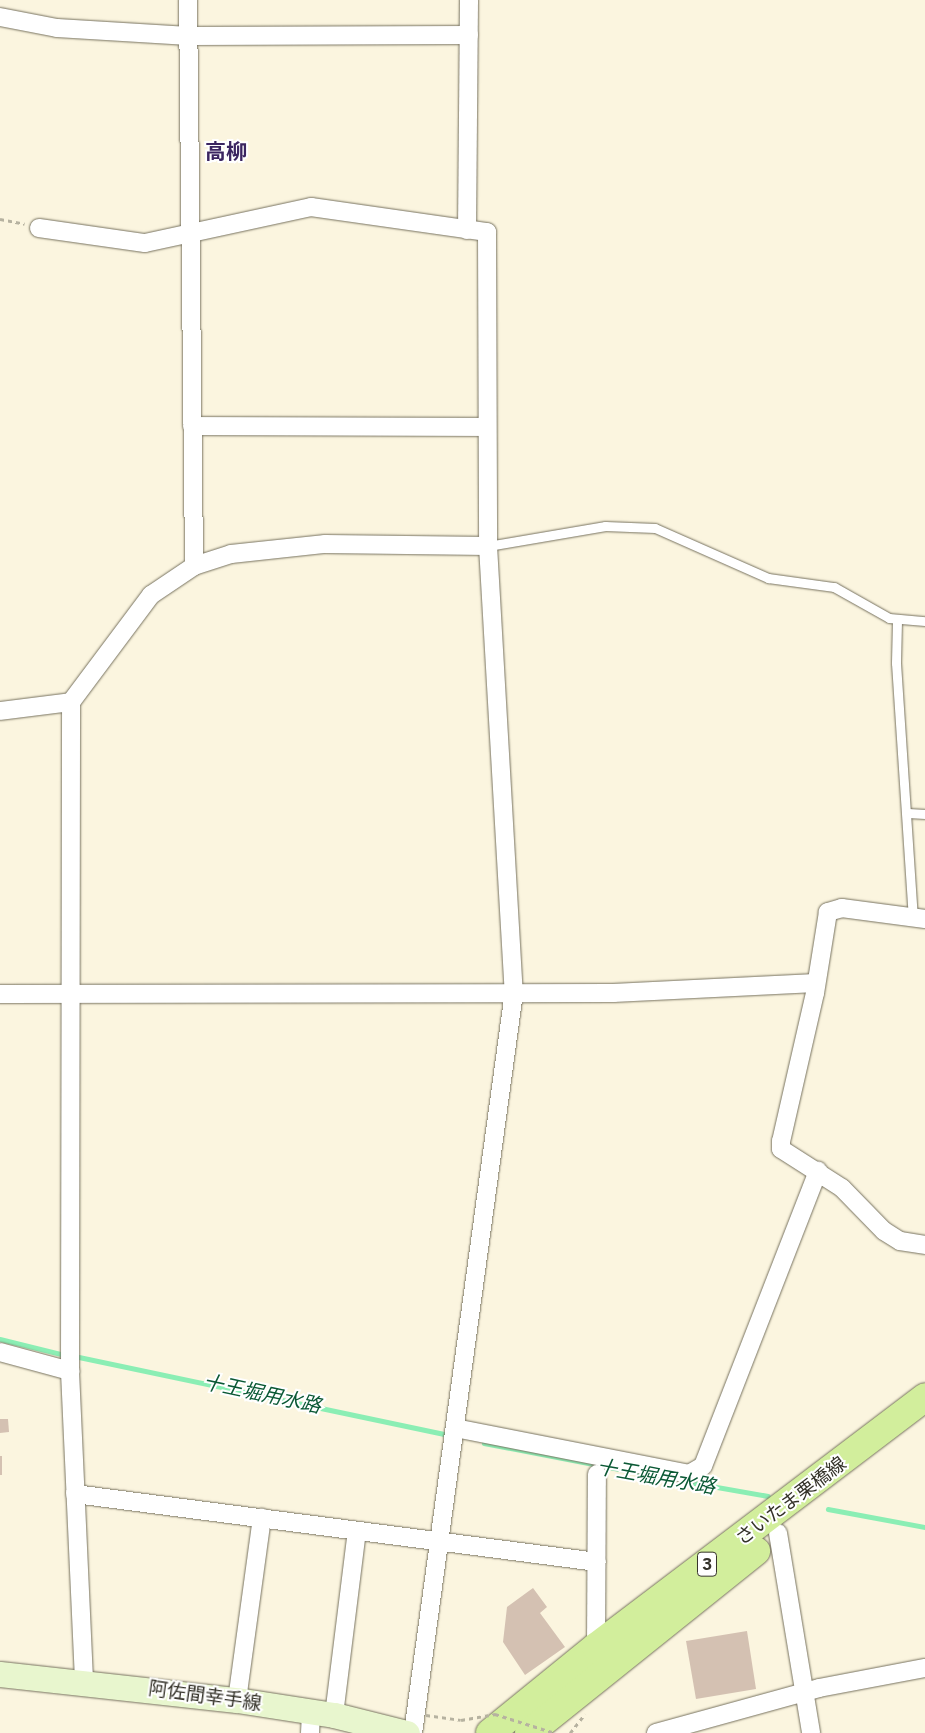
<!DOCTYPE html>
<html>
<head>
<meta charset="utf-8">
<style>
  body { margin:0 }
  #map { position:relative; width:925px; height:1733px; overflow:hidden; background:#fbf5df; font-family:Figtree,"Noto Sans JP",sans-serif }
  div>[style] { position:absolute }
  [style*='--x'] { left:calc(var(--x)*1px); top:calc(var(--y)*1px); width:calc(var(--w)*1px); rotate:calc(var(--a)*1deg) }
  .stream>* { height:4.5px; margin:-2.25px; padding:0 2.25px; transform-origin:2.25px; border-radius:2.25px; background:#8beeb4 }
  .building>* { inset:0; background:#d4c1b2 }
  .path>* { height:2.5px; margin-top:-1.25px; transform-origin:0; background:repeating-linear-gradient(90deg,#b6b2a0 0 4px,transparent 0 8px) }
  .roads { filter:drop-shadow(0 0 1px #77725f) drop-shadow(0 0 1px #77725f) }
  .lane>* { height:9px; margin:-4.5px; padding:0 4.5px; transform-origin:4.5px; border-radius:4.5px; background:#fff }
  .street>* { height:18px; margin:-9px; padding:0 9px; transform-origin:9px; border-radius:9px; background:#fff }
  .secondary>* { height:25px; margin:-12.5px; padding:0 12.5px; transform-origin:12.5px; border-radius:12.5px; background:#e8f6ce }
  .primary>* { height:28px; margin:-14px; padding:0 14px; transform-origin:14px; border-radius:14px; background:#d2ee9c }
  .path-bridge>* { height:2.5px; margin-top:-1.25px; transform-origin:0; background:repeating-linear-gradient(90deg,#b6b2a0 0 4px,transparent 0 8px) }
  span { translate:-50% -50%; white-space:nowrap; text-align:center; line-height:1.15; -webkit-text-stroke:4px #fff; paint-order:stroke }
  .shield-label span { padding:1px 4px; background:#fff; border:1px solid; border-radius:4px; -webkit-text-stroke-width:0 }
  .shield-label { font-size:18px; color:#35332a; font-weight:700 }
  .street-label { font-size:19px; color:#35332a }
  .water-label { font-size:20px; color:#0b5935; font-style:italic }
  .quarter-label { font-size:21px; color:#3b2560; font-weight:700 }
</style>
</head>
<body>
<div id="map">
  <div class="stream">
    <div style="--x:0;--y:1339;--w:67;--a:13.8"></div>
    <div style="--x:79;--y:1357;--w:374;--a:11.9"></div>
    <div style="--x:484;--y:1443;--w:185;--a:10.9"></div>
    <div style="--x:683;--y:1481;--w:86;--a:10"></div>
    <div style="--x:828;--y:1509;--w:99;--a:10.5"></div>
  </div>
  <div class="building">
    <div style="clip-path:polygon(0 1419px,8px 1419px,9px 1432px,0 1433px)"></div>
    <div style="clip-path:polygon(0 1456px,2px 1456px,2px 1475px,0 1475px)"></div>
    <div style="clip-path:polygon(533px 1588px,547px 1607px,540px 1613px,565px 1647px,525px 1675px,503px 1642px,507px 1607px)"></div>
    <div style="clip-path:polygon(747px 1631px,756px 1689px,696px 1699px,686px 1641px)"></div>
  </div>
  <div class="path">
    <div style="--x:0;--y:219;--w:25;--a:11"></div>
    <div style="--x:570;--y:1733;--w:24;--a:-52"></div>
  </div>
  <div class="roads">
    <div class="lane">
      <div style="--x:488;--y:546;--w:119;--a:-9.7"></div>
      <div style="--x:605;--y:526;--w:50;--a:2.3"></div>
      <div style="--x:655;--y:528;--w:124;--a:23.9"></div>
      <div style="--x:768;--y:578;--w:67;--a:7.8"></div>
      <div style="--x:834;--y:587;--w:63;--a:29.4"></div>
      <div style="--x:889;--y:618;--w:36;--a:5"></div>
      <div style="--x:897;--y:621;--w:42;--a:91.4"></div>
      <div style="--x:896;--y:663;--w:256;--a:86.2"></div>
      <div style="--x:908;--y:813;--w:17;--a:3"></div>
    </div>
    <div class="street">
      <div style="--x:188;--y:0;--w:566;--a:89.39"></div>
      <div style="--x:0;--y:17;--w:58;--a:10.9"></div>
      <div style="--x:57;--y:28;--w:132;--a:3.5"></div>
      <div style="--x:189;--y:36;--w:280;--a:-0.2"></div>
      <div style="--x:39;--y:228;--w:107;--a:8.1"></div>
      <div style="--x:145;--y:243;--w:170;--a:-12.2"></div>
      <div style="--x:311;--y:207;--w:178;--a:8.1"></div>
      <div style="--x:487;--y:232;--w:314;--a:89.8"></div>
      <div style="--x:488;--y:546;--w:447;--a:86.7"></div>
      <div style="--x:514;--y:992;--w:748;--a:97.76"></div>
      <div style="--x:467;--y:230;--w:230;--a:-89.5"></div>
      <div style="--x:192;--y:426;--w:295;--a:0.2"></div>
      <div style="--x:0;--y:711;--w:72;--a:-7.2"></div>
      <div style="--x:925;--y:919;--w:84;--a:-172.5"></div>
      <div style="--x:842;--y:908;--w:15;--a:164"></div>
      <div style="--x:828;--y:912;--w:82;--a:99.1"></div>
      <div style="--x:815;--y:993;--w:152;--a:102.9"></div>
      <div style="--x:781;--y:1141;--w:8;--a:90"></div>
      <div style="--x:781;--y:1149;--w:72;--a:32.6"></div>
      <div style="--x:842;--y:1188;--w:60;--a:45.7"></div>
      <div style="--x:884;--y:1231;--w:19;--a:32"></div>
      <div style="--x:900;--y:1241;--w:25;--a:9"></div>
      <div style="--x:0;--y:994;--w:613;--a:-0.09"></div>
      <div style="--x:613;--y:993;--w:203;--a:-2.8"></div>
      <div style="--x:0;--y:1352;--w:73;--a:15.2"></div>
      <div style="--x:455;--y:1428;--w:238;--a:11.1"></div>
      <div style="--x:689;--y:1474;--w:16;--a:-30"></div>
      <div style="--x:703;--y:1466;--w:317;--a:-68.7"></div>
      <div style="--x:75;--y:1494;--w:526;--a:7.42"></div>
      <div style="--x:778;--y:1533;--w:203;--a:80.6"></div>
      <div style="--x:596;--y:1647;--w:173;--a:-89.7"></div>
      <div style="--x:84;--y:1680;--w:309;--a:-92.6"></div>
      <div style="--x:70;--y:1371;--w:669;--a:-89.91"></div>
      <div style="--x:71;--y:702;--w:134;--a:-53.2"></div>
      <div style="--x:151;--y:595;--w:52;--a:-34"></div>
      <div style="--x:194;--y:566;--w:39;--a:-18"></div>
      <div style="--x:231;--y:554;--w:95;--a:-6.1"></div>
      <div style="--x:325;--y:544;--w:163;--a:0.7"></div>
      <div style="--x:237;--y:1700;--w:184;--a:-82.2"></div>
      <div style="--x:334;--y:1715;--w:185;--a:-82.9"></div>
      <div style="--x:310;--y:1733;--w:22;--a:-87"></div>
      <div style="--x:656;--y:1733;--w:169;--a:-15.4"></div>
      <div style="--x:819;--y:1688;--w:108;--a:-10.7"></div>
    </div>
    <div class="secondary">
      <div style="--x:0;--y:1674;--w:238;--a:6.3"></div>
      <div style="--x:237;--y:1700;--w:98;--a:8.8"></div>
      <div style="--x:334;--y:1715;--w:75;--a:13.9"></div>
    </div>
    <div class="primary">
      <div style="--x:490;--y:1733;--w:136;--a:-39.1"></div>
      <div style="--x:596;--y:1647;--w:413;--a:-37.2"></div>
      <div style="--x:529;--y:1733;--w:291;--a:-38.7"></div>
    </div>
  </div>
  <div class="path-bridge">
    <div style="--x:426;--y:1715;--w:35;--a:8"></div>
    <div style="--x:461;--y:1720;--w:35;--a:-10"></div>
    <div style="--x:495;--y:1714;--w:63;--a:17.6"></div>
  </div>
  <div class="shield-label">
    <span style="left:707px;top:1564px">3</span>
  </div>
  <div class="street-label">
    <span style="left:791px;top:1501px;rotate:-37deg">さいたま栗橋線</span>
    <span style="left:205px;top:1696px;rotate:8deg">阿佐間幸手線</span>
  </div>
  <div class="water-label">
    <span style="left:262px;top:1394px;rotate:12deg">十王堀用水路</span>
    <span style="left:656px;top:1477px;rotate:10deg">十王堀用水路</span>
  </div>
  <div class="quarter-label">
    <span style="left:226px;top:152px">高柳</span>
  </div>
</div>
</body>
</html>
